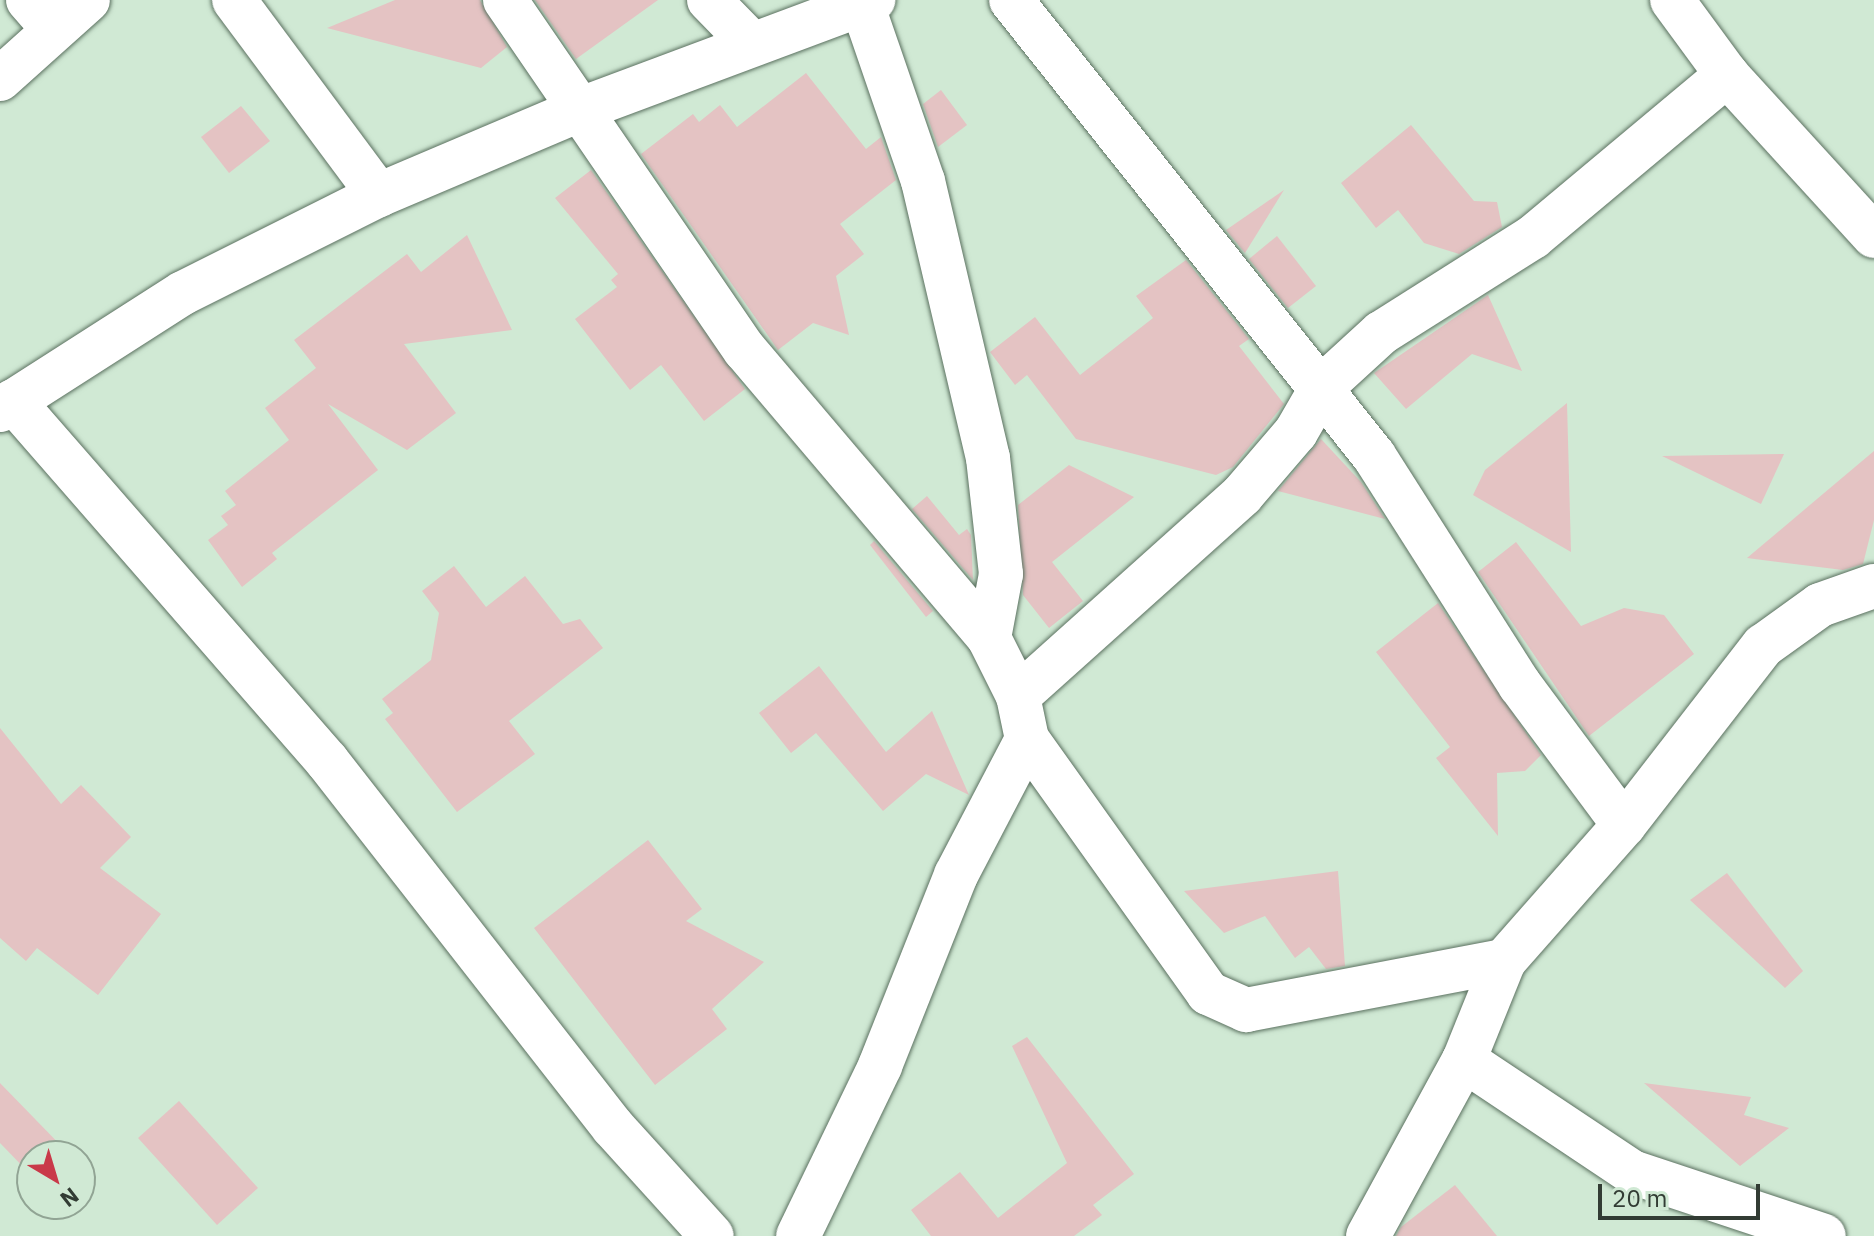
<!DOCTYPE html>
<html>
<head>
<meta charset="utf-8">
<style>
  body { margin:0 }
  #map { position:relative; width:1874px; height:1236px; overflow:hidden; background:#d0e9d4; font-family:"IBM Plex Sans",sans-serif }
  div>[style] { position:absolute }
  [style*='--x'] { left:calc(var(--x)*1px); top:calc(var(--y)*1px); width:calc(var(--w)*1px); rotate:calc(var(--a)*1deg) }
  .building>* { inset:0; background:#e4c3c3 }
  .roads { filter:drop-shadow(0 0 2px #5b7160) drop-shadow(0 0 2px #5b7160) }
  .minor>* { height:44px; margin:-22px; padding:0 22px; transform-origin:22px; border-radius:22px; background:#fff }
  span { translate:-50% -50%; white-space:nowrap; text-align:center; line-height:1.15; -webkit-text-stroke:8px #d0e9d4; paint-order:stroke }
  .north { position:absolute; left:16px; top:1140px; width:80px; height:80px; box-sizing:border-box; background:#d0e9d4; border:2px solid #91a494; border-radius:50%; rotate:142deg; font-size:22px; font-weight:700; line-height:32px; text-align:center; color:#323c34 }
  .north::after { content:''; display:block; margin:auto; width:28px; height:36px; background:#c93949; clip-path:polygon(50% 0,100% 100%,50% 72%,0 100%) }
  .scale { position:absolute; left:1598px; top:1184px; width:162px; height:36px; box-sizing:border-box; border:4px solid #323c34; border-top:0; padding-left:10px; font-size:24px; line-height:28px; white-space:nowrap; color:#323c34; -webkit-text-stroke:6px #d0e9d4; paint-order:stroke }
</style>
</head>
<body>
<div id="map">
  <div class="building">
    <div style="clip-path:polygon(395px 0,480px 0,507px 47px,481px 68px,327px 28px)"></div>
    <div style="clip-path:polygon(535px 0,658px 0,576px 59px)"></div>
    <div style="clip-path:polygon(806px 73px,866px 149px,881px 137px,896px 180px,840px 224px,864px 254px,836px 276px,849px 335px,813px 323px,778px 350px,641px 154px,693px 114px,699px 122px,720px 105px,737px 127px)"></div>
    <div style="clip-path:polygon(941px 90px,967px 125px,938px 147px,923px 104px)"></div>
    <div style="clip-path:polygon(241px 106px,270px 141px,229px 173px,201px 137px)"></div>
    <div style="clip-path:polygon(1411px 125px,1474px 201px,1497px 202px,1502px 227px,1459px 254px,1424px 243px,1398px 210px,1376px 228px,1341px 183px)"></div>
    <div style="clip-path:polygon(591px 170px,745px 389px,704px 421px,661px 365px,630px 390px,575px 319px,617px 287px,611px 280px,618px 274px,555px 198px)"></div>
    <div style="clip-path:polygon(1284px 190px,1245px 253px,1226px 230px)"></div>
    <div style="clip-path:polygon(467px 235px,512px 330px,404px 344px,456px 413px,407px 450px,328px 404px,378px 470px,272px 553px,277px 559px,242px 587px,208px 540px,228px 525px,221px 516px,236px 505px,225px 491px,289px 440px,265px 408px,316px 368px,294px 340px,407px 254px,421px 272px)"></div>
    <div style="clip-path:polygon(1277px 236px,1316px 286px,1288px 308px,1249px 259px)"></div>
    <div style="clip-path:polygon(1186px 260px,1249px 339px,1239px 346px,1284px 404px,1233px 467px,1216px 475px,1076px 439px,1027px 375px,1015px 385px,990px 352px,1035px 317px,1080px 375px,1153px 318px,1136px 296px)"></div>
    <div style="clip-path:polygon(1488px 295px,1522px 371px,1472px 354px,1406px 409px,1374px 373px)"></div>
    <div style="clip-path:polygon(1567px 403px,1571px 552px,1473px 495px,1485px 470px)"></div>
    <div style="clip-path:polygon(1321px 439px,1361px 482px,1385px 519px,1278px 491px)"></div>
    <div style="clip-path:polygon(1874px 451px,1874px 520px,1863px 564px,1843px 570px,1747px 558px)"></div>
    <div style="clip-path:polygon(1784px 454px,1761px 504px,1662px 456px)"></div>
    <div style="clip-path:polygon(1069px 465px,1134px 497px,1052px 562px,1083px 601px,1049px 628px,1023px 595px,1018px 505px)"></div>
    <div style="clip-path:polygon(927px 496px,959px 535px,967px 529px,971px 535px,973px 580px,912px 509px)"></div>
    <div style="clip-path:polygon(874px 541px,933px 611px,926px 617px,870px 545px)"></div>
    <div style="clip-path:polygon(1516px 542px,1581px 626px,1624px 608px,1664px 615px,1694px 654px,1589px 736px,1478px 572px)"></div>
    <div style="clip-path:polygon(454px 566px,486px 607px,525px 576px,563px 624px,580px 619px,603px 648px,509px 721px,535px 754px,457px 812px,385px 719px,393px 713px,382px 699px,431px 660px,439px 613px,422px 591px)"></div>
    <div style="clip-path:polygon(1438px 603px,1541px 755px,1525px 771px,1497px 773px,1498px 836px,1436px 758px,1450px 747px,1376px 652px)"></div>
    <div style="clip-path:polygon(819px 666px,886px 752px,932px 711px,969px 795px,926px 774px,883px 811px,816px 733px,791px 753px,759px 713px)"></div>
    <div style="clip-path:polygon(0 728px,61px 804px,81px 785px,131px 837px,100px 868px,161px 914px,98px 995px,37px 948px,26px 961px,0 938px)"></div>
    <div style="clip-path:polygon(648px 840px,702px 909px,686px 921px,764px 962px,712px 1009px,727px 1029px,655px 1085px,534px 928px)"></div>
    <div style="clip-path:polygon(1338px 871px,1345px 966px,1326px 969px,1309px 947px,1295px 958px,1265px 916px,1224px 933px,1184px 891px)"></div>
    <div style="clip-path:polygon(1727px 873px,1803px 971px,1785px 988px,1690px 900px)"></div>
    <div style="clip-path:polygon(1027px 1037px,1134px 1174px,1093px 1205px,1102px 1215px,1074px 1236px,931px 1236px,911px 1210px,960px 1172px,998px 1218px,1067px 1163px,1012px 1046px)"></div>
    <div style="clip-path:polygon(0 1083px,71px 1156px,32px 1156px,32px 1176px,0 1143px)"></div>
    <div style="clip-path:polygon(1644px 1083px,1751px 1097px,1744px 1115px,1789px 1128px,1740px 1166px)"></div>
    <div style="clip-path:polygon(179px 1101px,258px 1188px,217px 1225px,138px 1138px)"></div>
    <div style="clip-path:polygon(1455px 1185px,1497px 1236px,1396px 1236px,1401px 1227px)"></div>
  </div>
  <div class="roads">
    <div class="minor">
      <div style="--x:28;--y:0;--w:38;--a:49"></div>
      <div style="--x:234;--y:0;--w:243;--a:53.4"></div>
      <div style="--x:505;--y:0;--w:424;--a:55.6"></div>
      <div style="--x:745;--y:350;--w:377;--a:49.7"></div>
      <div style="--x:989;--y:638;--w:65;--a:63.4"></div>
      <div style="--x:1018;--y:696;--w:44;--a:78.2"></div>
      <div style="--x:1027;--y:739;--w:312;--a:54.5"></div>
      <div style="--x:1208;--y:993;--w:42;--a:24.1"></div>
      <div style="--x:1246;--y:1010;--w:263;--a:-10.8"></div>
      <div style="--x:709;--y:0;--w:60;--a:45.7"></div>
      <div style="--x:1011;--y:0;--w:583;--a:51.48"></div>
      <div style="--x:1374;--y:456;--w:272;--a:57.5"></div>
      <div style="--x:1520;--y:685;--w:174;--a:53.4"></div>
      <div style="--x:1672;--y:0;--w:93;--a:53.7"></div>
      <div style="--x:1727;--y:75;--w:218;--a:47.6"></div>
      <div style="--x:862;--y:4;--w:187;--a:71"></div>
      <div style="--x:923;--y:181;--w:285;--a:76.8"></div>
      <div style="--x:988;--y:458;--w:117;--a:83.6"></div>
      <div style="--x:1001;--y:574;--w:65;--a:100.6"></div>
      <div style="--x:0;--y:79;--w:118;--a:-41.9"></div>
      <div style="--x:13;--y:401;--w:478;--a:48.9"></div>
      <div style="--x:327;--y:761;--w:464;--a:52"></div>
      <div style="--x:613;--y:1127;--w:147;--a:47.8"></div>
      <div style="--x:0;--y:410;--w:217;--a:-32.6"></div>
      <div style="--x:183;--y:293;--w:219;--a:-26.6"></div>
      <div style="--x:379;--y:195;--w:223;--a:-23"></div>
      <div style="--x:584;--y:108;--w:309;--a:-20.5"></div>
      <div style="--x:1018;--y:696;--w:301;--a:-41.9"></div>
      <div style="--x:1242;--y:495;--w:83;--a:-49.4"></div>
      <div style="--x:1296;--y:432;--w:52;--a:-60"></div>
      <div style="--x:1322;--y:387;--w:80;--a:-42.5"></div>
      <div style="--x:1381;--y:333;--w:180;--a:-32.3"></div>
      <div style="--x:1533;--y:237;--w:253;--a:-39.9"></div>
      <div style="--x:1464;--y:1060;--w:202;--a:33.7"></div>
      <div style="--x:1632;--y:1172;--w:202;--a:18.4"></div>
      <div style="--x:798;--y:1236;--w:189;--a:-64.2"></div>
      <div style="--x:880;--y:1066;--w:206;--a:-68.3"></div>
      <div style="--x:956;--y:875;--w:153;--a:-62.4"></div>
      <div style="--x:1368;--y:1236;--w:200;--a:-61.4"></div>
      <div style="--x:1464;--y:1060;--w:107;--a:-68"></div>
      <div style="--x:1504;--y:961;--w:181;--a:-48.6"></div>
      <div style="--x:1624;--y:825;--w:227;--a:-52.2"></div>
      <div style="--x:1763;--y:646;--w:70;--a:-35.7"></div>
      <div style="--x:1820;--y:605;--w:57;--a:-19.4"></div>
    </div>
  </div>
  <div class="north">N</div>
  <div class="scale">20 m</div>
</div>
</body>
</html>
